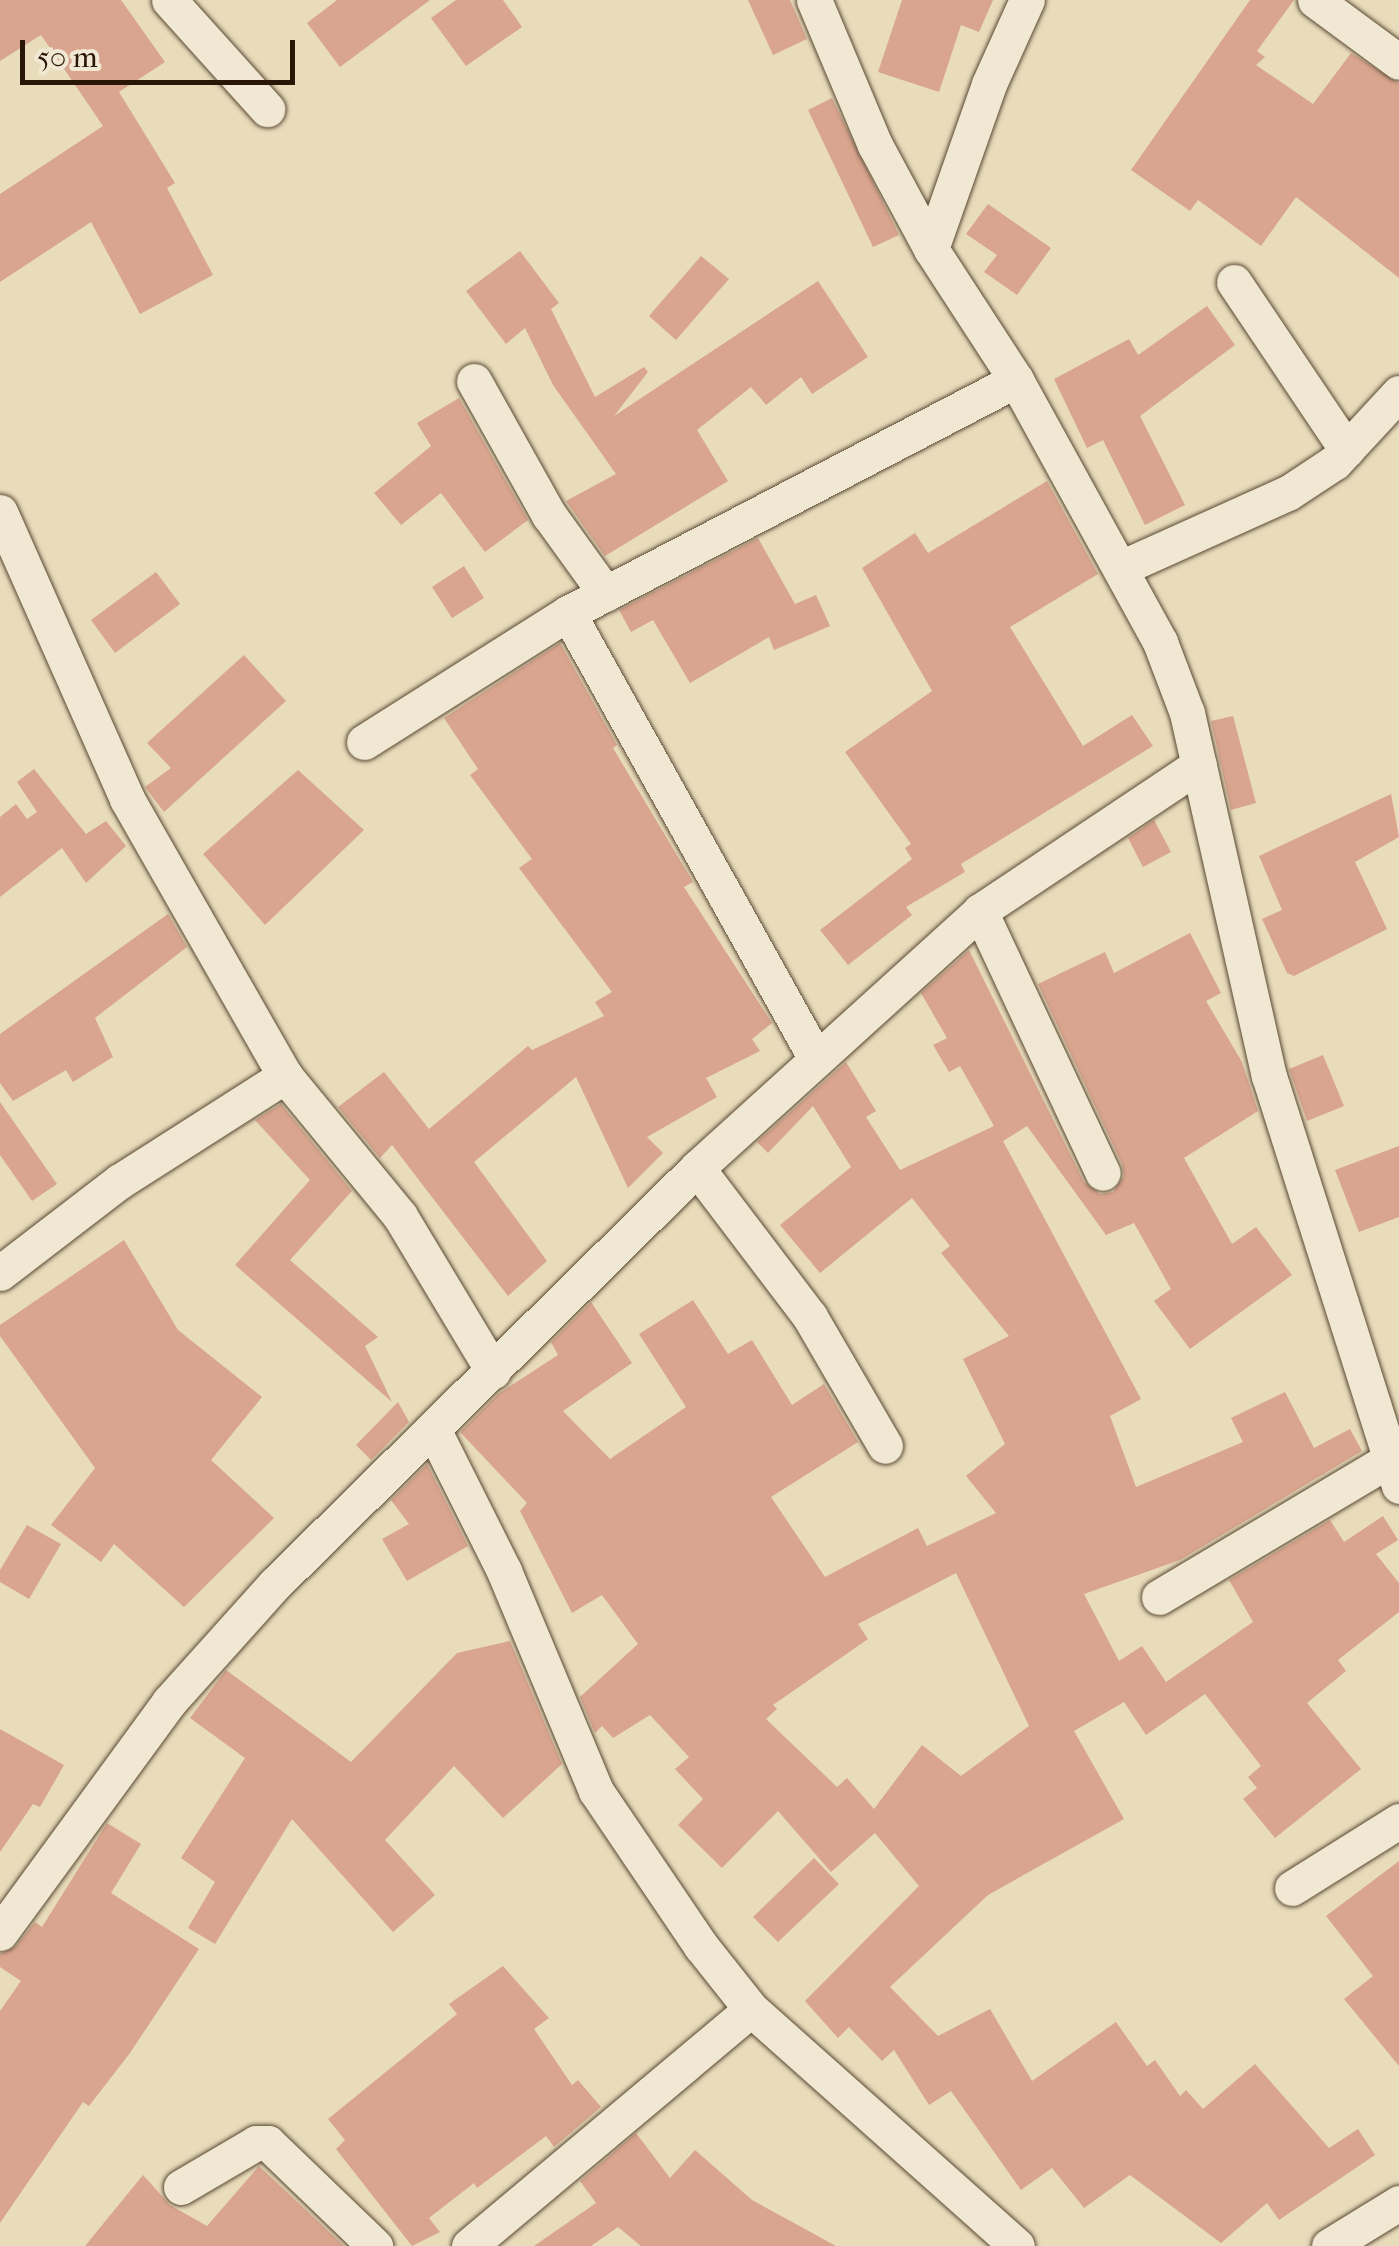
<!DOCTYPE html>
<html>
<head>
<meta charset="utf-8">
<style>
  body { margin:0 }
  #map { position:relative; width:1399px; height:2246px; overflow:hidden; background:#e8dcbb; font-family:"IM FELL French Canon",serif }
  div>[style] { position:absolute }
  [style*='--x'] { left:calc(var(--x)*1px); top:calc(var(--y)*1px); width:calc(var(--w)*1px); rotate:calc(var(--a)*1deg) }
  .building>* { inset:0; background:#d9a58f }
  .roads { filter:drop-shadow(0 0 2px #5a4833) drop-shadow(0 0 2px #5a4833) }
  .street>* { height:35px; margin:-17.5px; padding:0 17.5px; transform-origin:17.5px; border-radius:17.5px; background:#f0e8d3 }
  span { translate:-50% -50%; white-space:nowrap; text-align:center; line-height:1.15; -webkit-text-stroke:10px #f0e8d3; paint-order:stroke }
  .scale { position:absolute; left:20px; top:40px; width:275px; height:45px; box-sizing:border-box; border:5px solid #2a1606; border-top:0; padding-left:12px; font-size:30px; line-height:35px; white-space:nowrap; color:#2a1606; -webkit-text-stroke:8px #f0e8d3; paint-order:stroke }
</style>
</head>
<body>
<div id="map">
  <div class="building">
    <div style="clip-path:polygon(0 0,121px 0,165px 62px,119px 92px,175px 183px,167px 188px,213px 275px,140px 314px,91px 222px,0 282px,0 194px,103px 126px,41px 35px,0 61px)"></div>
    <div style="clip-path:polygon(337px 0,430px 0,340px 67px,307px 23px)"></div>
    <div style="clip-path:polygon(456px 0,503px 0,522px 27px,466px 66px,431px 18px)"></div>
    <div style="clip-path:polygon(748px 0,790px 0,807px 39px,773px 55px)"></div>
    <div style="clip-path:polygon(902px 0,993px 0,979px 32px,961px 25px,939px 92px,878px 72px)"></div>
    <div style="clip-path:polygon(1250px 0,1294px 0,1257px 51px,1265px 57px,1256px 65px,1313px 104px,1351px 53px,1399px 83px,1399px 278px,1296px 197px,1261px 246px,1198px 200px,1190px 211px,1131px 170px)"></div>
    <div style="clip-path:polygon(832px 98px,899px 235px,873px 247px,808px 110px)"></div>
    <div style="clip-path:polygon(988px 204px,1051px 248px,1017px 295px,984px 272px,997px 255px,966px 234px)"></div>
    <div style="clip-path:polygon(520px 251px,559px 303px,551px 309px,595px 397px,644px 367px,648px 372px,614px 416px,818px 281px,868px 357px,812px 394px,801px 377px,766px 405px,751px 387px,697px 430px,728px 481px,605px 556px,566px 501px,616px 474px,553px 385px,525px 328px,506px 344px,466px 291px)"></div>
    <div style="clip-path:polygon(701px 256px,729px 279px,676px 340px,649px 316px)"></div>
    <div style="clip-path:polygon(1207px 306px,1235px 345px,1140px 416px,1185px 505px,1145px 525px,1103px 440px,1087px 448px,1054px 379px,1129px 339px,1138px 355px)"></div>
    <div style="clip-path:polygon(459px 398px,528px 520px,485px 552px,441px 493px,401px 525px,374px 493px,431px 446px,417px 423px)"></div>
    <div style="clip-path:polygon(1047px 481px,1098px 574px,1010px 627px,1083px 746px,1132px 715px,1153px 746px,961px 864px,965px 872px,906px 907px,912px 915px,848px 965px,820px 930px,912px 859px,905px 848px,911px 844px,845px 752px,932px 691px,862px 568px,915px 533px,928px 553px)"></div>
    <div style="clip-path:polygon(758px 538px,795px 604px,816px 595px,830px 626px,774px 650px,769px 637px,690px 683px,653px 620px,631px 632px,619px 610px)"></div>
    <div style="clip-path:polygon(464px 566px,484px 598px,452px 618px,432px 587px)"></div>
    <div style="clip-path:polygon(156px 572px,180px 604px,115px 653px,91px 620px)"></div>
    <div style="clip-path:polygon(560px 643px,617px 745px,613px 748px,693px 882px,684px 887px,772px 1023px,752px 1039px,760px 1051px,706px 1078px,717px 1097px,647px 1137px,663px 1153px,628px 1188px,576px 1077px,474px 1162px,547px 1261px,508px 1296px,392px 1145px,380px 1158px,338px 1107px,384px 1072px,429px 1129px,528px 1046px,532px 1050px,604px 1016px,595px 1002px,612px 992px,519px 868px,532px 859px,470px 775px,478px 769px,444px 718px)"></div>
    <div style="clip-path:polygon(244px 655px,286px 701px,164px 812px,145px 787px,171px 768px,147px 743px)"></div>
    <div style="clip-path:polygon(1233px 716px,1256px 803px,1231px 810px,1211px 721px)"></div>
    <div style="clip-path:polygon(34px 769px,86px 834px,106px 821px,126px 846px,86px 883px,62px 848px,0 897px,0 817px,16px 804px,27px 819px,37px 812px,17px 782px)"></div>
    <div style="clip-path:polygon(298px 770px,364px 830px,265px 925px,203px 854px)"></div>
    <div style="clip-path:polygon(1391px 794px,1399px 837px,1355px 862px,1387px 929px,1294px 976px,1287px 973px,1262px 919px,1282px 910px,1259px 856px)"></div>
    <div style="clip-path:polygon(1154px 820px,1171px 852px,1143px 867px,1128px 838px)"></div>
    <div style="clip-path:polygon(168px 914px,187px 947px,95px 1018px,113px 1057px,73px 1082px,66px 1070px,13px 1101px,0 1083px,0 1034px)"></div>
    <div style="clip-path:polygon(evenodd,1190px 933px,1221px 993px,1206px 1001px,1242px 1062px,1258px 1111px,1184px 1158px,1232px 1244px,1256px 1227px,1292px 1275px,1190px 1349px,1154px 1301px,1171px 1289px,1134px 1223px,1106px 1235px,1027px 1126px,1003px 1141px,1141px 1399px,1110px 1416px,1136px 1487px,1243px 1442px,1231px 1418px,1285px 1392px,1314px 1448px,1350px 1429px,1362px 1451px,1180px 1560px,1084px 1594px,1119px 1661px,1142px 1646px,1166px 1682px,1253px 1622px,1229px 1580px,1330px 1520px,1344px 1542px,1383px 1516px,1398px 1540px,1376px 1554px,1399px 1583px,1399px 1612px,1338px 1660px,1346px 1671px,1307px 1703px,1361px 1769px,1275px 1838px,1243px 1799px,1257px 1788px,1248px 1777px,1261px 1766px,1205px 1694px,1146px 1735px,1124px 1702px,1074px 1731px,1124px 1819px,988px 1895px,890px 1987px,938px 2036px,990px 2009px,1032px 2081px,1116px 2022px,1147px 2066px,1155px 2060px,1180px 2096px,1186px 2090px,1203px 2109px,1255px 2064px,1329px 2148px,1358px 2129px,1375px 2155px,1279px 2220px,1267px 2203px,1221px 2243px,1130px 2175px,1084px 2208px,1052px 2168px,1021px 2190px,951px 2091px,929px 2105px,894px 2050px,882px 2061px,849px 2027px,838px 2038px,805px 2001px,919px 1886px,875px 1833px,831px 1872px,778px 1811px,722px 1868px,678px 1825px,703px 1799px,675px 1769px,689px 1757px,650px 1715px,613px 1738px,602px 1726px,595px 1733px,580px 1697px,638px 1644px,602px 1595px,572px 1613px,520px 1511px,527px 1503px,460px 1432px,498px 1394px,558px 1355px,551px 1342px,591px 1302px,632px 1363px,563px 1411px,610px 1459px,686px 1407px,639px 1334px,693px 1300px,728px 1354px,752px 1340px,792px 1405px,824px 1384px,858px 1442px,771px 1497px,825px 1577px,918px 1528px,927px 1546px,996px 1513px,966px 1476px,1005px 1444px,963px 1359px,1009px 1336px,941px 1253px,950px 1246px,912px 1198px,820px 1273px,780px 1225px,851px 1167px,813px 1106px,768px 1153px,757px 1142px,846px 1062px,876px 1111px,866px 1117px,900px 1170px,994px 1126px,960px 1066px,949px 1072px,933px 1045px,947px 1038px,921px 993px,969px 950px,1084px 1182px,1100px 1194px,1113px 1192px,1124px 1176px,1122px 1164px,1038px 984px,1105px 952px,1114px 973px,1190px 933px,956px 1573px,1029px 1726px,961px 1776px,922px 1745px,874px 1809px,847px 1778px,837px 1787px,766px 1719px,777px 1709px,773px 1705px,868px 1639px,858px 1624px,956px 1573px)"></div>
    <div style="clip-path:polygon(1323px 1055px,1344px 1106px,1307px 1121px,1289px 1069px)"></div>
    <div style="clip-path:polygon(0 1102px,57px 1184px,32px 1201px,0 1155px)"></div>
    <div style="clip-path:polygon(281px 1104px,352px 1191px,290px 1260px,378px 1337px,365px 1346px,392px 1402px,235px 1265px,310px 1180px,255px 1120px)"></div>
    <div style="clip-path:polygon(1399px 1146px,1399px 1217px,1359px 1232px,1335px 1170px)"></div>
    <div style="clip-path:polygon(124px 1240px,178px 1330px,262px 1397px,211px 1460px,274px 1518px,184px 1607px,114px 1544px,101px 1562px,51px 1525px,95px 1468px,0 1336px,0 1325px)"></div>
    <div style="clip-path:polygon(398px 1402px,409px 1422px,371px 1460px,356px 1445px)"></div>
    <div style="clip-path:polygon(427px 1464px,468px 1546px,407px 1581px,382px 1539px,409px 1524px,391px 1500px)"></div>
    <div style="clip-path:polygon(27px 1525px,61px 1544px,29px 1599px,0 1582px,0 1570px)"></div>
    <div style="clip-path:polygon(510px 1641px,562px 1764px,503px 1818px,454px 1766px,385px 1840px,435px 1895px,393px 1932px,292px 1819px,215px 1944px,188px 1928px,215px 1882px,181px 1858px,245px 1758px,190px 1718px,226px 1670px,351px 1762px,457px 1653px)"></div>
    <div style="clip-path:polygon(0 1729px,64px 1765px,40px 1807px,33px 1804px,0 1852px)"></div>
    <div style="clip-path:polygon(107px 1823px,141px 1844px,111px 1893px,199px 1949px,130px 2053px,89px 2106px,83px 2102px,0 2223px,0 2011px,21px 1981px,0 1967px,0 1954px,16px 1946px,35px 1922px,42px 1927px)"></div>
    <div style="clip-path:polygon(814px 1858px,839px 1884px,778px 1942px,753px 1917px)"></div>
    <div style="clip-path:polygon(1399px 1861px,1399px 2066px,1344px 1999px,1373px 1976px,1326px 1916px)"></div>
    <div style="clip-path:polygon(503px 1966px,549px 2018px,534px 2029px,572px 2085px,578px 2080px,601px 2107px,554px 2147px,546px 2136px,477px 2188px,474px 2183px,429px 2218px,440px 2232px,412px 2246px,336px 2149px,345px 2140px,328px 2119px,457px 2014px,449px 2004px)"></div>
    <div style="clip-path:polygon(636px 2133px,670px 2178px,695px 2150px,752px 2200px,836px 2246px,641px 2246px,618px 2227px,591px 2246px,534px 2246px,596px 2203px,580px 2181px)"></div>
    <div style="clip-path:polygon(259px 2166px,344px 2246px,85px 2246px,143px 2175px,170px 2205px,207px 2226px)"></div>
  </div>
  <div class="roads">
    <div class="street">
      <div style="--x:169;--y:0;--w:147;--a:48"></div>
      <div style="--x:814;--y:0;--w:157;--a:67.2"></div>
      <div style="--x:875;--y:145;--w:118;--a:61.7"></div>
      <div style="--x:931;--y:249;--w:156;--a:57"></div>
      <div style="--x:1016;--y:380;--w:299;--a:61.2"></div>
      <div style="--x:1160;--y:642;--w:76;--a:69.2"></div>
      <div style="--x:1187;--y:713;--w:372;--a:77.3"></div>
      <div style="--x:1269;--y:1076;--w:430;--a:72.4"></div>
      <div style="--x:1315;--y:0;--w:104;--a:36.4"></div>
      <div style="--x:931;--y:249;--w:175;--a:-70.6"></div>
      <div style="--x:989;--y:84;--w:92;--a:-65.7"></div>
      <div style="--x:1234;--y:282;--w:202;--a:56.1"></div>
      <div style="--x:474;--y:381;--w:154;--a:60.8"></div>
      <div style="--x:549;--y:515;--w:97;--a:54.2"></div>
      <div style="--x:0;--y:512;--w:314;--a:66.1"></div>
      <div style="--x:127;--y:799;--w:319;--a:60.3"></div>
      <div style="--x:285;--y:1076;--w:181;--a:50.6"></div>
      <div style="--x:400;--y:1216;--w:181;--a:59"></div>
      <div style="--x:1123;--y:567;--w:181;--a:-24.2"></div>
      <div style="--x:1288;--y:493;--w:56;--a:-33.4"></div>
      <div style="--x:1335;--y:462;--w:94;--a:-47.2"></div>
      <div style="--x:568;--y:613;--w:508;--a:60.91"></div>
      <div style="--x:364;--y:742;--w:241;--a:-32.3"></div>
      <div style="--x:568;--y:613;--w:505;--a:-27.48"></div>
      <div style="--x:980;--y:911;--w:289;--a:64.9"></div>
      <div style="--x:697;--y:1168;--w:187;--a:52.8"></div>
      <div style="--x:810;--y:1317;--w:149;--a:59.8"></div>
      <div style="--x:0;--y:1273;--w:151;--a:-37.5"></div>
      <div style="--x:120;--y:1181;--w:196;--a:-32.5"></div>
      <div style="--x:434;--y:1431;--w:157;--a:63.4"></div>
      <div style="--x:504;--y:1571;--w:238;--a:67.3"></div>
      <div style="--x:596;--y:1791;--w:187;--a:55.9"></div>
      <div style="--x:701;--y:1946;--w:80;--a:51.6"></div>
      <div style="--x:751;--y:2009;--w:356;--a:41.7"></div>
      <div style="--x:1159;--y:1597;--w:279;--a:-30.8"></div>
      <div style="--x:1292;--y:1888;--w:126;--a:-32.1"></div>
      <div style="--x:0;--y:1933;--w:286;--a:-53.8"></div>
      <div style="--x:169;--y:1702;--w:159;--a:-48.1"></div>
      <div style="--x:275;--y:1584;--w:593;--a:-44.59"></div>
      <div style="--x:697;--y:1168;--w:382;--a:-42.2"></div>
      <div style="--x:980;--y:911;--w:263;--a:-33.7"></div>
      <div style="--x:181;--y:2187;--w:87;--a:-30.4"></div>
      <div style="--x:256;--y:2143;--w:12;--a:0"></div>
      <div style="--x:268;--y:2143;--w:149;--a:43.9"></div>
      <div style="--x:469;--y:2246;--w:368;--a:-40"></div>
      <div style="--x:1329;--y:2246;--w:82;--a:-31.6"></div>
    </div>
  </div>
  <div class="scale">50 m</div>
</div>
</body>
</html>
